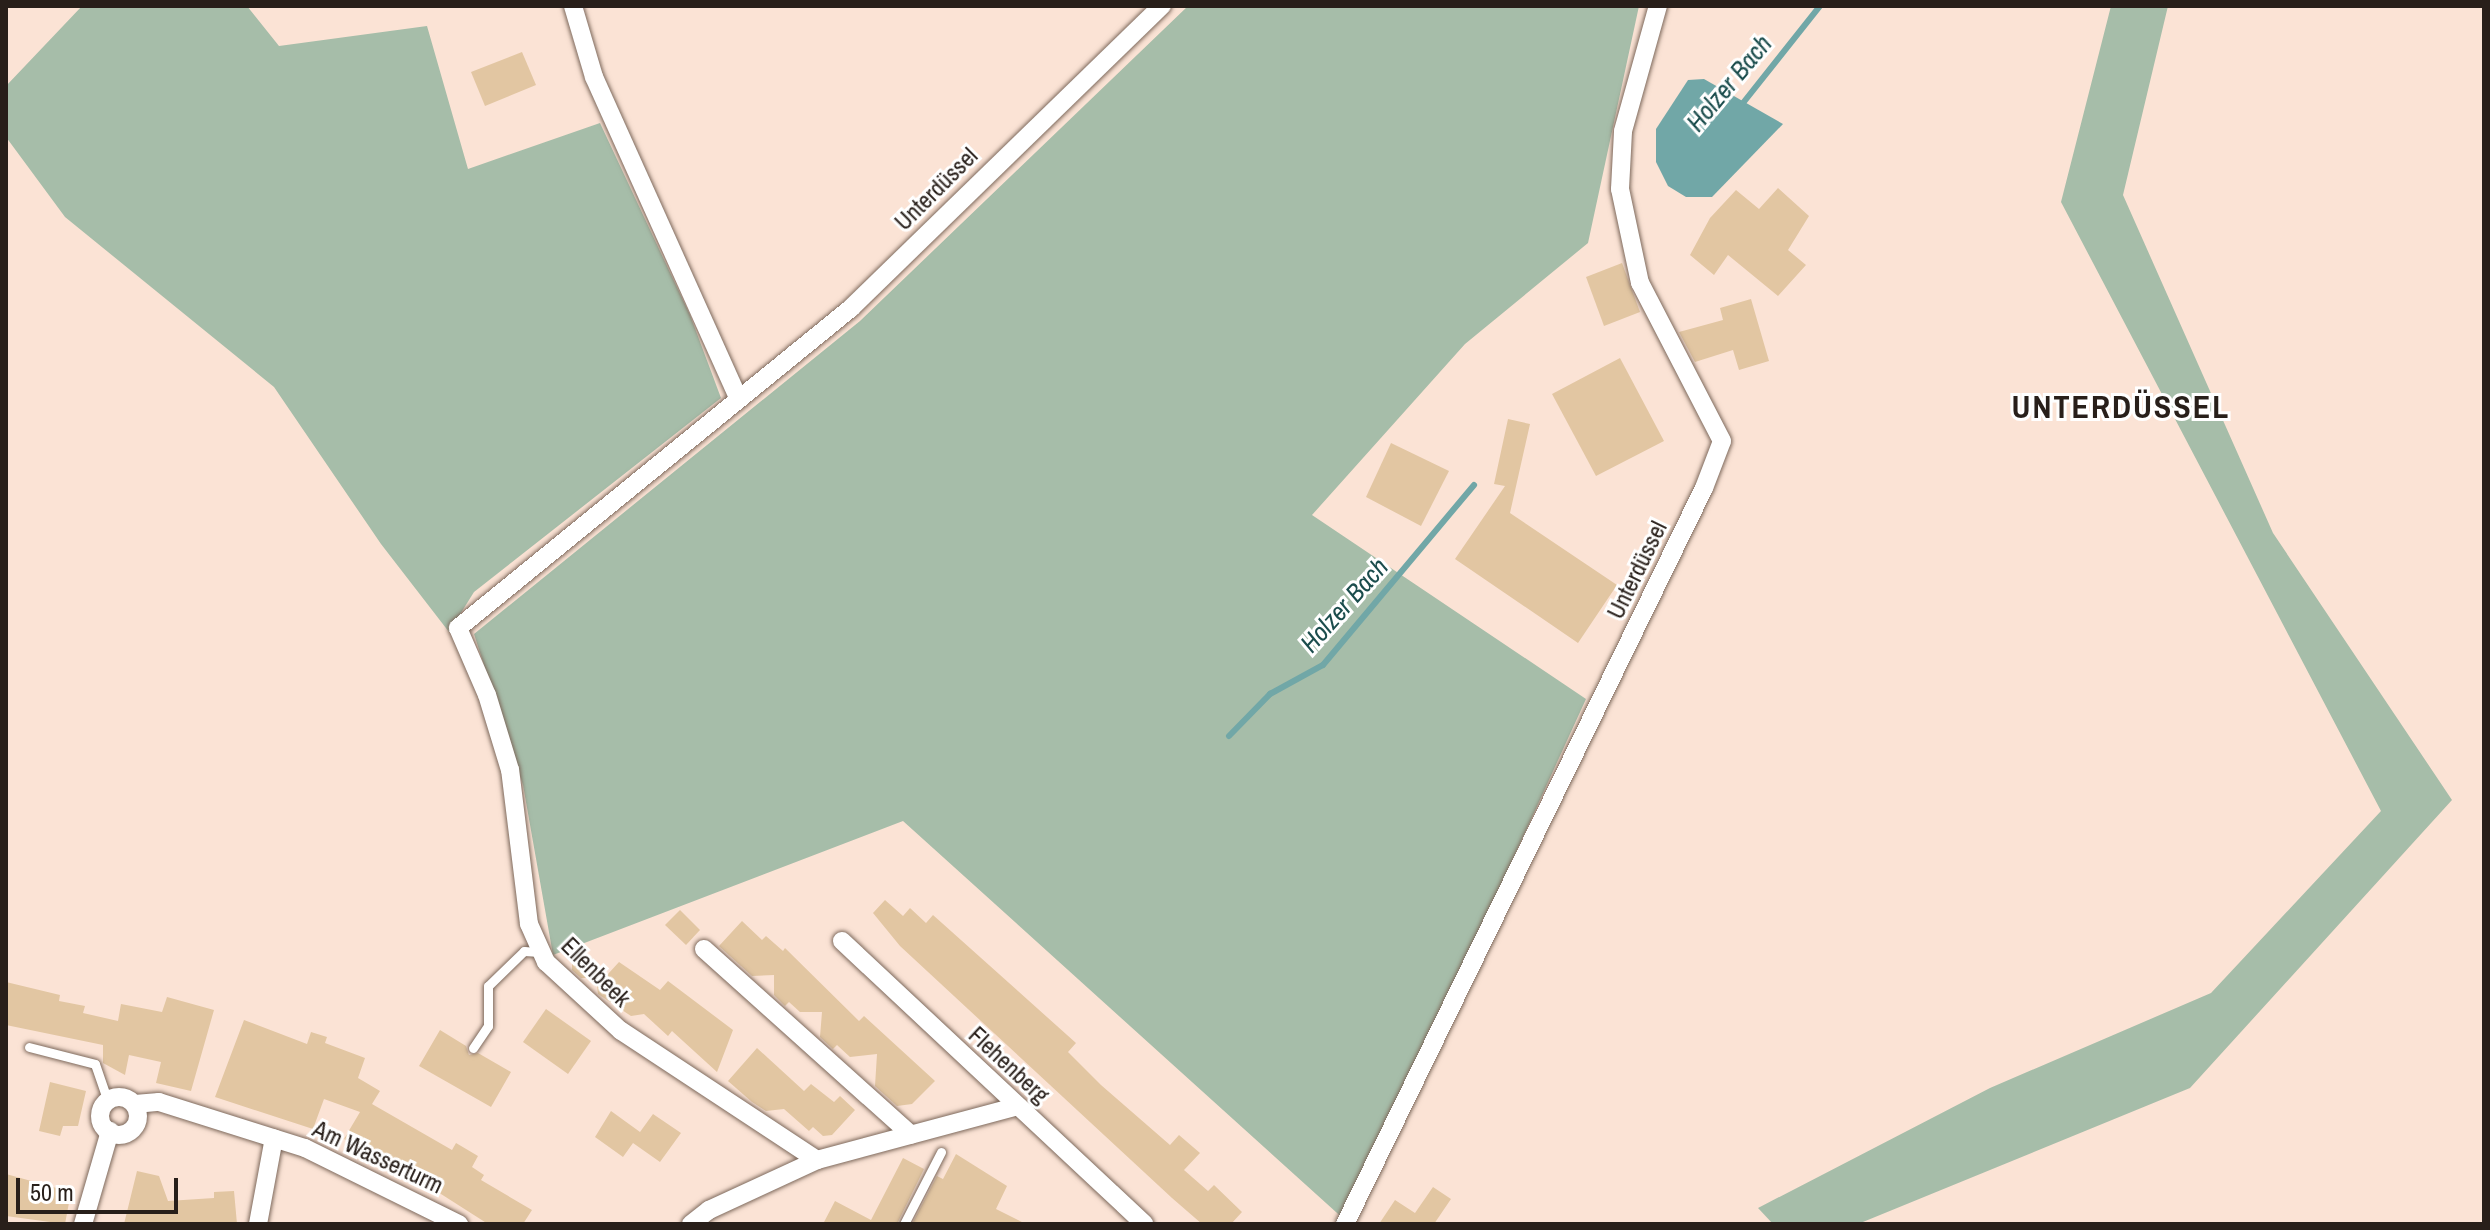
<!DOCTYPE html>
<html>
<head>
<meta charset="utf-8">
<style>
  body { margin:0 }
  #map { position:relative; width:2490px; height:1230px; overflow:hidden; background:#fbe3d5; font-family:"Archivo Narrow",sans-serif }
  div>[style] { position:absolute }
  [style*='--x'] { left:calc(var(--x)*1px); top:calc(var(--y)*1px); width:calc(var(--w)*1px); rotate:calc(var(--a)*1deg) }
  .green>* { inset:0; background:#a6bda9 }
  .water>* { inset:0; background:#71a7a7 }
  .stream>* { height:6px; margin:-3px; padding:0 3px; transform-origin:3px; border-radius:3px; background:#71a7a7 }
  .building>* { inset:0; background:#e2c6a2 }
  .roads { filter:drop-shadow(0 0 2px #7d695c) drop-shadow(0 0 2px #7d695c) }
  .lane>* { height:9px; margin:-4.5px; padding:0 4.5px; transform-origin:4.5px; border-radius:4.5px; background:#fff }
  .street>* { height:18px; margin:-9px; padding:0 9px; transform-origin:9px; border-radius:9px; background:#fff }
  .street>.ring { margin:-9px; padding:0; box-sizing:content-box; background:none; border:18px solid #fff; border-radius:50% }
  span { translate:-50% -50%; white-space:nowrap; text-align:center; line-height:1.15; -webkit-text-stroke:6px #fff; paint-order:stroke }
  .street-label { font-size:24px; color:#281f1a }
  .water-label { font-size:26px; color:#1b4d4d; font-style:italic }
  .district-label { font-size:32px; color:#281f1a; font-weight:700; letter-spacing:2px }
  .frame { position:absolute; inset:0; border:8px solid #281f1a; pointer-events:none }
  .scale { position:absolute; left:16px; top:1178px; width:162px; height:36px; box-sizing:border-box; border:4px solid #281f1a; border-top:0; padding-left:10px; font-size:24px; line-height:28px; white-space:nowrap; color:#281f1a; -webkit-text-stroke:6px #fff; paint-order:stroke }
</style>
</head>
<body>
<div id="map">
  <div class="green">
    <div style="clip-path:polygon(82px 6px,247px 6px,279px 46px,427px 26px,468px 169px,600px 123px,690px 315px,721px 398px,474px 592px,449px 632px,381px 544px,274px 387px,65px 217px,6px 137px,6px 86px)"></div>
    <div style="clip-path:polygon(1188px 6px,1639px 6px,1588px 243px,1465px 344px,1312px 515px,1586px 699px,1347px 1222px,903px 821px,553px 955px,523px 785px,474px 634px,860px 321px)"></div>
    <div style="clip-path:polygon(2111px 6px,2168px 6px,2123px 195px,2273px 533px,2452px 800px,2190px 1088px,1858px 1224px,1773px 1224px,1758px 1208px,1990px 1088px,2211px 993px,2381px 811px,2061px 202px)"></div>
  </div>
  <div class="water">
    <div style="clip-path:polygon(1704px 79px,1783px 124px,1712px 197px,1686px 197px,1668px 186px,1656px 162px,1656px 129px,1688px 80px)"></div>
  </div>
  <div class="stream">
    <div style="--x:1743;--y:103;--w:124;--a:-51.6"></div>
    <div style="--x:1229;--y:736;--w:59;--a:-45.7"></div>
    <div style="--x:1270;--y:694;--w:60;--a:-28.7"></div>
    <div style="--x:1323;--y:665;--w:235;--a:-50"></div>
  </div>
  <div class="building">
    <div style="clip-path:polygon(522px 52px,536px 85px,485px 106px,471px 72px)"></div>
    <div style="clip-path:polygon(1778px 188px,1809px 216px,1788px 250px,1806px 265px,1778px 296px,1728px 255px,1714px 275px,1690px 255px,1710px 218px,1736px 190px,1759px 209px)"></div>
    <div style="clip-path:polygon(1622px 263px,1640px 312px,1604px 326px,1586px 277px)"></div>
    <div style="clip-path:polygon(1751px 299px,1769px 361px,1739px 370px,1733px 350px,1695px 362px,1679px 332px,1723px 320px,1720px 308px)"></div>
    <div style="clip-path:polygon(1620px 358px,1664px 441px,1596px 476px,1552px 394px)"></div>
    <div style="clip-path:polygon(1508px 419px,1530px 424px,1510px 513px,1617px 585px,1578px 643px,1455px 559px,1505px 486px,1494px 484px)"></div>
    <div style="clip-path:polygon(1391px 443px,1449px 471px,1421px 526px,1366px 497px)"></div>
    <div style="clip-path:polygon(885px 900px,903px 916px,910px 908px,926px 923px,933px 915px,1076px 1043px,1068px 1052px,1101px 1085px,1170px 1145px,1179px 1135px,1200px 1153px,1184px 1170px,1208px 1191px,1214px 1185px,1242px 1212px,1231px 1224px,1202px 1224px,1172px 1198px,900px 946px,873px 913px)"></div>
    <div style="clip-path:polygon(680px 910px,700px 930px,686px 945px,665px 925px)"></div>
    <div style="clip-path:polygon(742px 921px,762px 940px,766px 936px,783px 951px,785px 948px,859px 1021px,864px 1016px,935px 1081px,912px 1104px,897px 1106px,875px 1086px,877px 1054px,850px 1057px,837px 1045px,833px 1049px,820px 1037px,822px 1012px,800px 1012px,789px 1002px,785px 1006px,774px 995px,774px 975px,752px 976px,719px 946px)"></div>
    <div style="clip-path:polygon(572px 958px,593px 958px,593px 978px,581px 978px,572px 970px)"></div>
    <div style="clip-path:polygon(619px 962px,660px 990px,668px 981px,733px 1030px,717px 1072px,672px 1031px,668px 1036px,644px 1014px,631px 1016px,598px 994px,597px 986px)"></div>
    <div style="clip-path:polygon(6px 982px,60px 995px,59px 1001px,85px 1006px,83px 1013px,118px 1021px,121px 1004px,162px 1012px,167px 997px,214px 1010px,191px 1091px,156px 1083px,161px 1062px,129px 1055px,125px 1075px,103px 1063px,103px 1045px,6px 1025px)"></div>
    <div style="clip-path:polygon(546px 1009px,591px 1041px,568px 1074px,523px 1042px)"></div>
    <div style="clip-path:polygon(244px 1020px,307px 1044px,311px 1032px,327px 1037px,325px 1043px,365px 1058px,358px 1078px,380px 1091px,372px 1104px,452px 1150px,456px 1143px,478px 1156px,472px 1167px,484px 1175px,481px 1180px,532px 1210px,523px 1224px,488px 1224px,372px 1150px,370px 1154px,344px 1139px,360px 1112px,324px 1099px,313px 1129px,215px 1097px)"></div>
    <div style="clip-path:polygon(440px 1030px,466px 1046px,469px 1055px,478px 1053px,511px 1072px,491px 1107px,419px 1066px)"></div>
    <div style="clip-path:polygon(757px 1048px,804px 1091px,811px 1084px,834px 1102px,840px 1096px,855px 1110px,832px 1135px,823px 1136px,813px 1127px,809px 1131px,784px 1109px,766px 1111px,752px 1102px,728px 1081px)"></div>
    <div style="clip-path:polygon(50px 1082px,86px 1091px,78px 1126px,63px 1126px,60px 1136px,39px 1131px)"></div>
    <div style="clip-path:polygon(611px 1111px,640px 1132px,653px 1114px,681px 1133px,660px 1162px,633px 1143px,623px 1157px,595px 1137px)"></div>
    <div style="clip-path:polygon(956px 1154px,1007px 1186px,996px 1209px,1026px 1224px,912px 1224px,937px 1176px,943px 1179px)"></div>
    <div style="clip-path:polygon(903px 1158px,924px 1169px,897px 1224px,823px 1224px,835px 1201px,871px 1220px)"></div>
    <div style="clip-path:polygon(137px 1171px,159px 1176px,168px 1201px,214px 1198px,214px 1192px,234px 1191px,237px 1224px,124px 1224px)"></div>
    <div style="clip-path:polygon(6px 1174px,71px 1192px,65px 1224px,6px 1216px)"></div>
    <div style="clip-path:polygon(1433px 1187px,1451px 1199px,1434px 1224px,1379px 1224px,1395px 1200px,1415px 1213px)"></div>
  </div>
  <div class="roads">
    <div class="lane">
      <div style="--x:29;--y:1047;--w:68;--a:14.4"></div>
      <div style="--x:95;--y:1064;--w:39;--a:71"></div>
      <div style="--x:473;--y:1048;--w:27;--a:-56"></div>
      <div style="--x:488;--y:1026;--w:40;--a:-90"></div>
      <div style="--x:488;--y:986;--w:50;--a:-44.2"></div>
      <div style="--x:524;--y:951;--w:16;--a:4"></div>
      <div style="--x:904;--y:1224;--w:81;--a:-62.8"></div>
    </div>
    <div class="street">
      <div style="--x:573;--y:6;--w:74;--a:73.5"></div>
      <div style="--x:594;--y:77;--w:352;--a:65.8"></div>
      <div style="--x:842;--y:941;--w:414;--a:43.1"></div>
      <div style="--x:704;--y:949;--w:278;--a:41.9"></div>
      <div class="ring" style="left:100px;top:1097px;width:20px;height:20px"></div>
      <div style="--x:135;--y:1104;--w:24;--a:-5"></div>
      <div style="--x:159;--y:1102;--w:153;--a:17.5"></div>
      <div style="--x:305;--y:1148;--w:172;--a:26.3"></div>
      <div style="--x:817;--y:1160;--w:235;--a:-146.6"></div>
      <div style="--x:621;--y:1031;--w:102;--a:-137.4"></div>
      <div style="--x:546;--y:962;--w:42;--a:-114.1"></div>
      <div style="--x:529;--y:924;--w:155;--a:-97"></div>
      <div style="--x:510;--y:770;--w:78;--a:-107"></div>
      <div style="--x:487;--y:695;--w:73;--a:-113.4"></div>
      <div style="--x:458;--y:628;--w:507;--a:-39.15"></div>
      <div style="--x:851;--y:308;--w:434;--a:-44.2"></div>
      <div style="--x:83;--y:1224;--w:97;--a:-73.8"></div>
      <div style="--x:258;--y:1224;--w:87;--a:-79.5"></div>
      <div style="--x:691;--y:1224;--w:23;--a:-38"></div>
      <div style="--x:709;--y:1210;--w:119;--a:-24.8"></div>
      <div style="--x:817;--y:1160;--w:208;--a:-15"></div>
      <div style="--x:1345;--y:1224;--w:819;--a:-64"></div>
      <div style="--x:1704;--y:488;--w:50;--a:-69"></div>
      <div style="--x:1722;--y:441;--w:178;--a:-117.4"></div>
      <div style="--x:1640;--y:283;--w:96;--a:-102"></div>
      <div style="--x:1620;--y:189;--w:58;--a:-87"></div>
      <div style="--x:1623;--y:131;--w:130;--a:-74.4"></div>
    </div>
  </div>
  <div class="street-label">
    <span style="left:936px;top:189px;rotate:-45deg">Unterdüssel</span>
    <span style="left:1637px;top:570px;rotate:-64deg">Unterdüssel</span>
    <span style="left:596px;top:972px;rotate:45deg">Ellenbeek</span>
    <span style="left:1009px;top:1065px;rotate:43deg">Flehenberg</span>
    <span style="left:378px;top:1157px;rotate:25deg">Am Wasserturm</span>
  </div>
  <div class="water-label">
    <span style="left:1729px;top:83px;rotate:-50deg">Holzer Bach</span>
    <span style="left:1344px;top:605px;rotate:-48deg">Holzer Bach</span>
  </div>
  <div class="district-label">
    <span style="left:2121px;top:407px">UNTERDÜSSEL</span>
  </div>
  <div class="frame"></div>
  <div class="scale">50 m</div>
</div>
</body>
</html>
